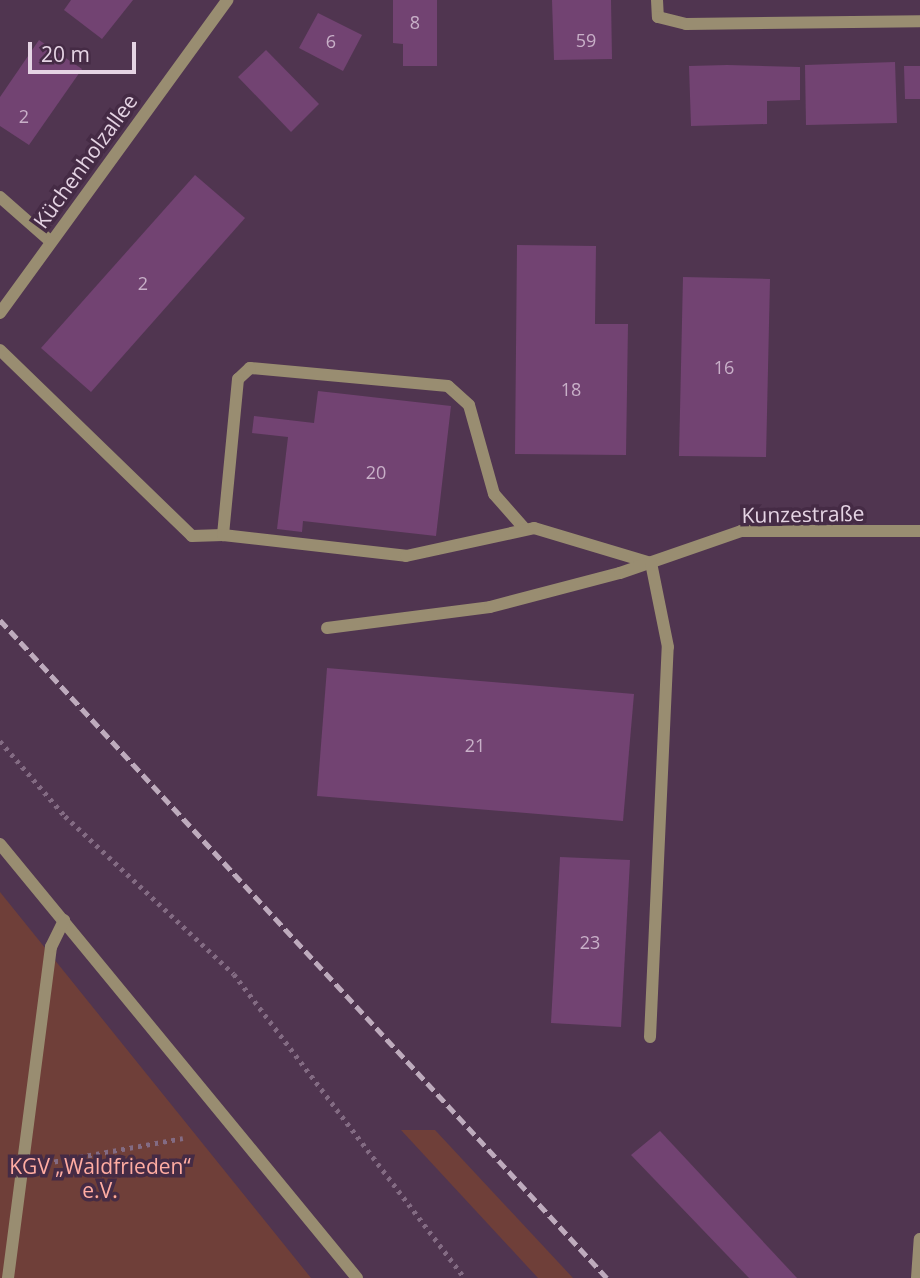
<!DOCTYPE html>
<html>
<head>
<meta charset="utf-8">
<style>
  body { margin:0 }
  #map { position:relative; width:920px; height:1278px; overflow:hidden; background:#503550; font-family:"Open Sans",sans-serif }
  div>[style] { position:absolute }
  [style*='--x'] { left:calc(var(--x)*1px); top:calc(var(--y)*1px); width:calc(var(--w)*1px); rotate:calc(var(--a)*1deg) }
  .green>* { inset:0; background:#6f3f39 }
  .building>* { inset:0; background:#724372 }
  .path>* { height:4.5px; margin-top:-2.25px; transform-origin:0; background:repeating-linear-gradient(90deg,#836b83 0 3.5px,transparent 0 8.5px) }
  .minor>* { height:12px; margin:-6px; padding:0 6px; transform-origin:6px; border-radius:6px; background:#998d71 }
  .rail>* { height:5px; margin-top:-2.5px; transform-origin:0; background:repeating-linear-gradient(90deg,#beabbd 0 10px,transparent 0 15px) }
  span { translate:-50% -50%; white-space:nowrap; text-align:center; line-height:1.15; -webkit-text-stroke:7px #452b45; paint-order:stroke }
  .number-label { font-size:18px; color:#c8b0c8 }
  .number-label span { -webkit-text-stroke-width:0 }
  .street-label { font-size:21px; color:#e5d4e4 }
  .park-label { font-size:21px; color:#ffaca2 }
  .scale { position:absolute; left:28px; top:42px; width:108px; height:32px; box-sizing:border-box; border:4px solid #e5d4e4; border-top:0; padding-left:9px; font-size:21px; line-height:24px; white-space:nowrap; color:#e5d4e4; -webkit-text-stroke:5px #452b45; paint-order:stroke }
</style>
</head>
<body>
<div id="map">
  <div class="green">
    <div style="clip-path:polygon(0 892px,311px 1278px,0 1278px)"></div>
    <div style="clip-path:polygon(401px 1130px,435px 1130px,573px 1278px,538px 1278px)"></div>
  </div>
  <div class="building">
    <div style="clip-path:polygon(71px 0,133px 0,102px 39px,64px 10px)"></div>
    <div style="clip-path:polygon(393px 0,437px 0,437px 66px,403px 66px,403px 44px,393px 43px)"></div>
    <div style="clip-path:polygon(552px 0,611px 0,612px 59px,554px 60px)"></div>
    <div style="clip-path:polygon(318px 13px,362px 35px,343px 71px,299px 48px)"></div>
    <div style="clip-path:polygon(39px 40px,82px 69px,29px 145px,0 126px,0 97px)"></div>
    <div style="clip-path:polygon(266px 50px,319px 104px,291px 132px,238px 77px)"></div>
    <div style="clip-path:polygon(895px 62px,897px 123px,806px 125px,805px 65px)"></div>
    <div style="clip-path:polygon(727px 65px,800px 67px,800px 100px,767px 101px,767px 124px,691px 126px,689px 66px)"></div>
    <div style="clip-path:polygon(904px 66px,920px 66px,920px 99px,905px 99px)"></div>
    <div style="clip-path:polygon(195px 175px,245px 218px,91px 392px,41px 348px)"></div>
    <div style="clip-path:polygon(517px 245px,596px 246px,595px 324px,628px 324px,626px 455px,515px 454px)"></div>
    <div style="clip-path:polygon(683px 277px,770px 279px,766px 457px,679px 456px)"></div>
    <div style="clip-path:polygon(318px 391px,451px 406px,436px 536px,303px 521px,302px 532px,277px 529px,288px 437px,252px 433px,254px 416px,314px 423px)"></div>
    <div style="clip-path:polygon(327px 668px,634px 694px,623px 821px,317px 796px)"></div>
    <div style="clip-path:polygon(560px 857px,630px 860px,621px 1027px,551px 1023px)"></div>
    <div style="clip-path:polygon(660px 1131px,797px 1278px,749px 1278px,631px 1155px)"></div>
  </div>
  <div class="path">
    <div style="--x:0;--y:741;--w:99;--a:49.1"></div>
    <div style="--x:65;--y:816;--w:231;--a:43.1"></div>
    <div style="--x:234;--y:974;--w:382;--a:52.8"></div>
    <div style="--x:46;--y:1163;--w:139;--a:-10.3"></div>
  </div>
  <div class="minor">
    <div style="--x:657;--y:0;--w:17;--a:87"></div>
    <div style="--x:658;--y:17;--w:29;--a:14"></div>
    <div style="--x:686;--y:24;--w:234;--a:-0.7"></div>
    <div style="--x:0;--y:197;--w:67;--a:41.3"></div>
    <div style="--x:0;--y:313;--w:387;--a:-54"></div>
    <div style="--x:0;--y:350;--w:267;--a:44.1"></div>
    <div style="--x:192;--y:536;--w:31;--a:-2"></div>
    <div style="--x:524;--y:528;--w:45;--a:-131.4"></div>
    <div style="--x:494;--y:494;--w:92;--a:-105.7"></div>
    <div style="--x:469;--y:405;--w:28;--a:-138"></div>
    <div style="--x:448;--y:386;--w:199;--a:-174.8"></div>
    <div style="--x:250;--y:368;--w:16;--a:137"></div>
    <div style="--x:238;--y:379;--w:157;--a:95.5"></div>
    <div style="--x:223;--y:535;--w:184;--a:6.5"></div>
    <div style="--x:406;--y:556;--w:131;--a:-12.3"></div>
    <div style="--x:534;--y:528;--w:122;--a:16.7"></div>
    <div style="--x:327;--y:628;--w:164;--a:-7.3"></div>
    <div style="--x:490;--y:607;--w:134;--a:-14.7"></div>
    <div style="--x:620;--y:573;--w:128;--a:-19.1"></div>
    <div style="--x:741;--y:531;--w:179;--a:0"></div>
    <div style="--x:0;--y:844;--w:562;--a:50.56"></div>
    <div style="--x:650;--y:1037;--w:390;--a:-87.4"></div>
    <div style="--x:668;--y:647;--w:86;--a:-101.4"></div>
    <div style="--x:8;--y:1278;--w:334;--a:-82.6"></div>
    <div style="--x:51;--y:947;--w:30;--a:-64"></div>
    <div style="--x:917;--y:1278;--w:39;--a:-86"></div>
  </div>
  <div class="rail">
    <div style="--x:0;--y:620;--w:895;--a:47.31"></div>
  </div>
  <div class="number-label">
    <span style="left:415px;top:22px">8</span>
    <span style="left:586px;top:40px">59</span>
    <span style="left:331px;top:41px">6</span>
    <span style="left:24px;top:116px">2</span>
    <span style="left:143px;top:283px">2</span>
    <span style="left:724px;top:367px">16</span>
    <span style="left:571px;top:389px">18</span>
    <span style="left:376px;top:472px">20</span>
    <span style="left:475px;top:745px">21</span>
    <span style="left:590px;top:942px">23</span>
  </div>
  <div class="street-label">
    <span style="left:85px;top:161px;rotate:-54deg">Küchenholzallee</span>
    <span style="left:803px;top:514px;rotate:-1deg">Kunzestraße</span>
  </div>
  <div class="park-label">
    <span style="left:100px;top:1178px">KGV „Waldfrieden“<br>e.V.</span>
  </div>
  <div class="scale">20 m</div>
</div>
</body>
</html>
